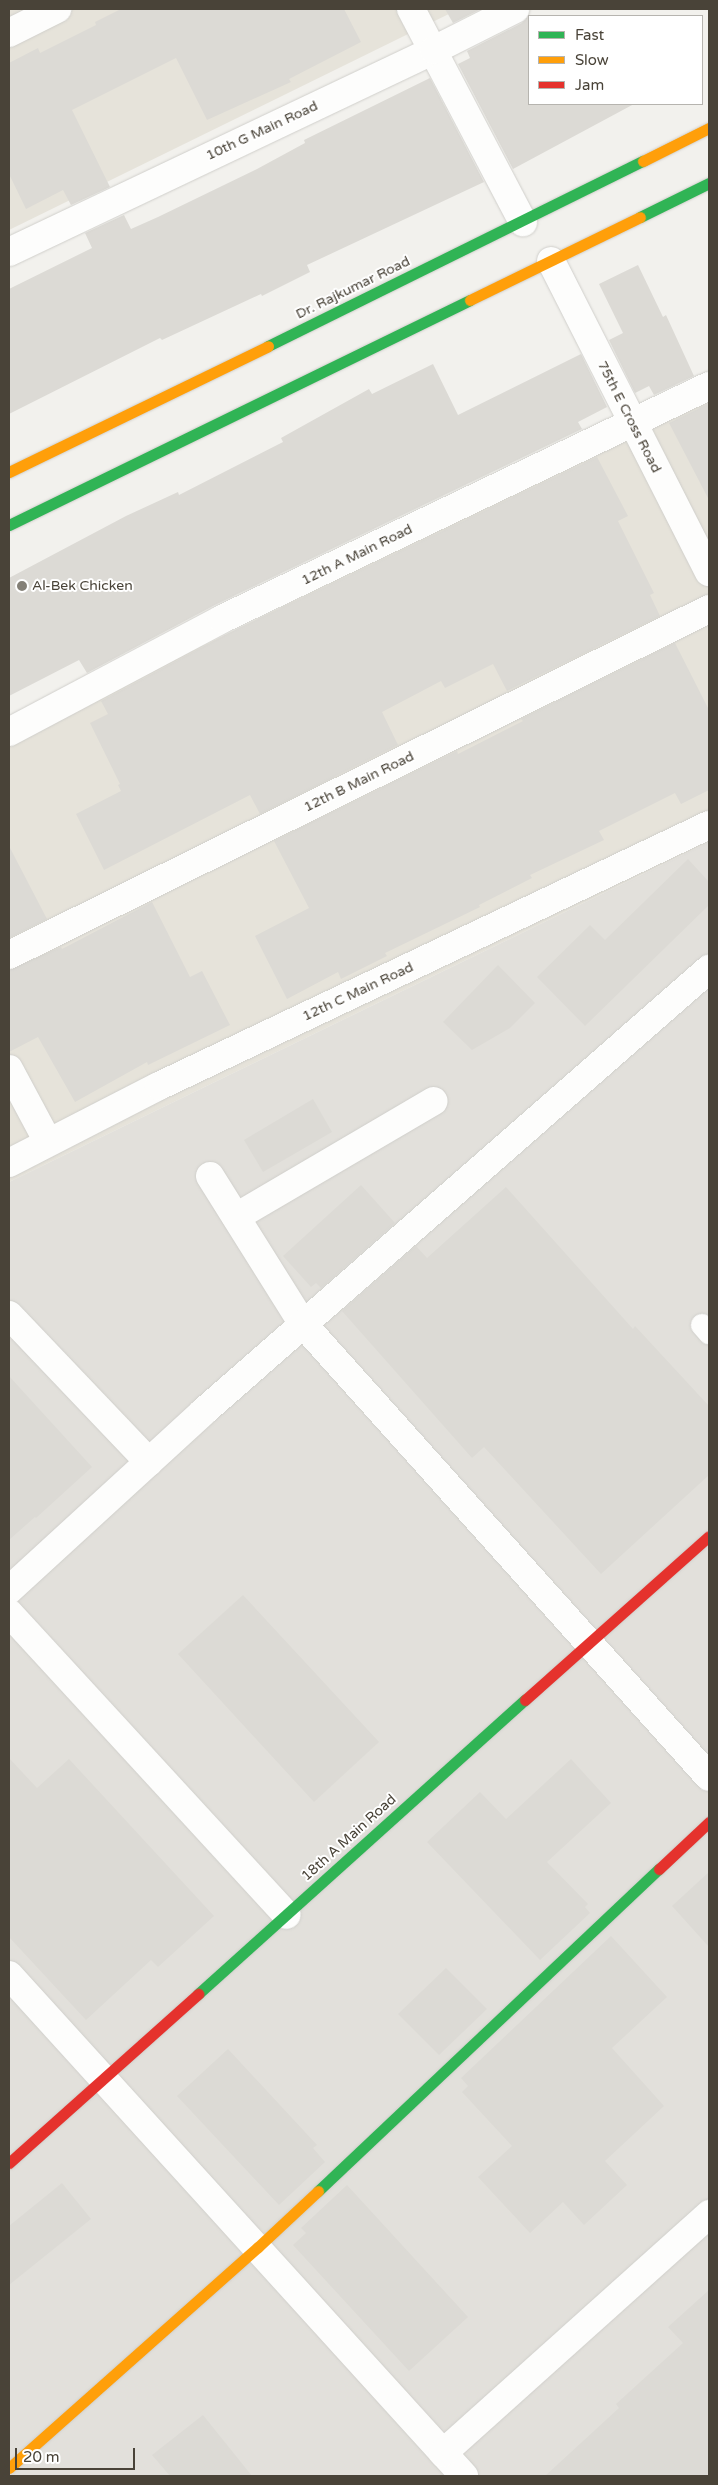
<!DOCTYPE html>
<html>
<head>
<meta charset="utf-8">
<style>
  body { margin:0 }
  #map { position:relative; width:718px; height:2485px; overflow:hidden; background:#f2f1ed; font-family:"Varela Round",sans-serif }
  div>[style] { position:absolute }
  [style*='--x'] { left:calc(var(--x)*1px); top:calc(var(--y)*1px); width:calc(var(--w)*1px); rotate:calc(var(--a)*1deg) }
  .residential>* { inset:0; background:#e6e3da }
  .industrial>* { inset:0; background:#e2e0db }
  .building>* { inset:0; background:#dcdad5 }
  .roads { filter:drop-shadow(0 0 1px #d0cfcb) drop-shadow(0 0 1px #d0cfcb) }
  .lane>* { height:22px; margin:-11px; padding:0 11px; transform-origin:11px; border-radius:11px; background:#fdfdfc }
  .street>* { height:28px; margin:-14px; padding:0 14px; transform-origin:14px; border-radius:14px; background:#fdfdfc }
  .fast>* { height:11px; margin:-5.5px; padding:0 5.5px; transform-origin:5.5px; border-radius:5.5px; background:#30b455 }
  .slow>* { height:11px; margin:-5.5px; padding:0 5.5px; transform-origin:5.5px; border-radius:5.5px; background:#ff9f0a }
  .jam>* { height:11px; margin:-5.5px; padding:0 5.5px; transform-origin:5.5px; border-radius:5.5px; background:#e5322d }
  .dots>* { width:14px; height:14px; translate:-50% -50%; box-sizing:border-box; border:2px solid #fff; border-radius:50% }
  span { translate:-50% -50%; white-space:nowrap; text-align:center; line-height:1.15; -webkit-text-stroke:4px #fff; paint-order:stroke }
  .street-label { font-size:14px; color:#494338 }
  .poi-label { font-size:14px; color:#494338 }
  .left { translate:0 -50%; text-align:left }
  .frame { position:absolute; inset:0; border:10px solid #494338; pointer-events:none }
  .legend { position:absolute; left:528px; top:15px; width:175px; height:90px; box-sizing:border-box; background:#fff; border:1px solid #b6b4af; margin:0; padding:6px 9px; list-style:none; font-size:15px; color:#494338 }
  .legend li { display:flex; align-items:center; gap:10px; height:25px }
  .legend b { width:25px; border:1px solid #b6b4af }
  .scale { position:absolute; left:15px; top:2448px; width:120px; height:22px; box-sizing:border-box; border:2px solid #494338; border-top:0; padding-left:6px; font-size:15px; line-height:18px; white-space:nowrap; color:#494338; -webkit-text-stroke:4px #fff; paint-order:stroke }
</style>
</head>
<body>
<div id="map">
  <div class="residential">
    <div style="clip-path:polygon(9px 9px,459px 9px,9px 230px)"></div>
    <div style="clip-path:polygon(709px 395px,709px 842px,9px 1182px,9px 742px)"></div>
  </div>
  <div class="industrial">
    <div style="clip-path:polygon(709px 842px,709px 2476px,9px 2476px,9px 1182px)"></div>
  </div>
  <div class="building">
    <div style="clip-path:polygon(121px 9px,344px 9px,361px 42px,289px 79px,291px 82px,207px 120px,176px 58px,72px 110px,110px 187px,71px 205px,63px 190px,26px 209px,9px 174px,9px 63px,38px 48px,40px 53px,96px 25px,95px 22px)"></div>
    <div style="clip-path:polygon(445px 9px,481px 9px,453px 23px)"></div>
    <div style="clip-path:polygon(529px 14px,529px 104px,634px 104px,513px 169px,458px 64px,470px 58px,467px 51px,522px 23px)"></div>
    <div style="clip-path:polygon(430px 78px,484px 182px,307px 265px,310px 272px,262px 296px,261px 294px,162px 340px,160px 338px,9px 414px,9px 289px,92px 248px,85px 233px,124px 215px,131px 229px,158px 217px,257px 169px,305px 143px,304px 140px)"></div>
    <div style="clip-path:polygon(638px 265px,663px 317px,666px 315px,694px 376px,654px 395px,649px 386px,635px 393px,609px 340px,623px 333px,599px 284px)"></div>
    <div style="clip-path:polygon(581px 354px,607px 407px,578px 422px,582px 429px,215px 605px,87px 673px,79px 660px,9px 696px,9px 578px,126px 516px,178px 492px,179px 495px,283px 442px,281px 438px,369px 389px,372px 394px,433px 364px,458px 415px)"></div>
    <div style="clip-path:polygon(708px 404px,709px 408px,709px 500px,669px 423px)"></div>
    <div style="clip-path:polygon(597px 457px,628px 516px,618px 521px,654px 593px,650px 595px,660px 616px,507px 691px,493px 664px,445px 688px,441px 681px,382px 712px,398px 745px,260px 814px,250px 795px,104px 870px,76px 814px,121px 791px,118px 785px,120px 784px,90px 723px,108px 714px,101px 701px,229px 633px)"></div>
    <div style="clip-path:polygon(675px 643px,709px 710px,709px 790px,681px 804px,675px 793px,599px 831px,604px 840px,530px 875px,532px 878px,479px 905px,480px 907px,385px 953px,387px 956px,341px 979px,338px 972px,287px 999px,255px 936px,309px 908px,274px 841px,457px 751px,458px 754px,523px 721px,521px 719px)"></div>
    <div style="clip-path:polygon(9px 846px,47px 919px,9px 938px)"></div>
    <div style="clip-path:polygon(688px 859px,709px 882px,709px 905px,585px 1026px,537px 977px,590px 925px,605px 940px)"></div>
    <div style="clip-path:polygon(152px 902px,190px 977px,202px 971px,230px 1025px,148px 1065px,147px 1062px,75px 1102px,38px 1037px,9px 1052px,9px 970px,61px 947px,62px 949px)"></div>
    <div style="clip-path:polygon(498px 965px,535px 1003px,510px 1028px,472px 1050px,443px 1022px)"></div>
    <div style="clip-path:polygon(313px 1099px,332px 1132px,263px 1172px,244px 1140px)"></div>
    <div style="clip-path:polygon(361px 1185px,395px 1223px,321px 1288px,316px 1283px,311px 1287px,283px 1256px)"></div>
    <div style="clip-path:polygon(506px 1187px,633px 1329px,635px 1326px,709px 1406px,709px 1475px,601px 1574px,484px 1447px,472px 1458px,342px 1311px,416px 1246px,427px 1258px)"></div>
    <div style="clip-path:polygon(9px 1376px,92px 1467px,36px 1518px,35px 1517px,9px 1540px)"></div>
    <div style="clip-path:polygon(243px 1595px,379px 1742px,314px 1802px,178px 1654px)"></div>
    <div style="clip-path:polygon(9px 1758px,37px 1788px,69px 1759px,214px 1916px,158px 1967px,151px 1960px,86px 2020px,9px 1937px)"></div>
    <div style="clip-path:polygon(571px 1759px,611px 1803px,547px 1862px,588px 1904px,585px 1907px,590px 1913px,540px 1960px,427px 1842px,480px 1792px,506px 1819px)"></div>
    <div style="clip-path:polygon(709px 1872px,709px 1947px,672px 1906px)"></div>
    <div style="clip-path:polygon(611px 1936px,667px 1997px,612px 2048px,664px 2106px,605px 2161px,627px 2185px,584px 2225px,563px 2202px,530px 2233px,478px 2177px,512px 2146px,462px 2092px,468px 2086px,461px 2078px)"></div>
    <div style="clip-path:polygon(446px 1968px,487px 2009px,439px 2055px,398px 2014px)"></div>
    <div style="clip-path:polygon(228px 2049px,317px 2145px,313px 2148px,325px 2162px,279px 2205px,177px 2096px)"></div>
    <div style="clip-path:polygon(62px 2183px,91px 2219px,9px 2285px,9px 2226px)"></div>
    <div style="clip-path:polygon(347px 2185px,468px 2317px,409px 2371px,293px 2245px,306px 2233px,301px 2228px)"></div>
    <div style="clip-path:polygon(709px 2290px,709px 2476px,545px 2476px,619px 2408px,616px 2404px,683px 2343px,668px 2327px)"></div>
    <div style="clip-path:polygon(203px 2415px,252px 2476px,170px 2476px,152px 2455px)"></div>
  </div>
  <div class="roads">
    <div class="lane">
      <div style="--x:702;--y:1325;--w:11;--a:49"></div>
    </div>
    <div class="street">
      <div style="--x:411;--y:9;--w:241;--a:62.3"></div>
      <div style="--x:9;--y:33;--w:54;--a:-26.6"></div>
      <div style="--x:9;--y:252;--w:471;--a:-25.4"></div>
      <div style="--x:434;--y:50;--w:91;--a:-26.8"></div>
      <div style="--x:551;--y:261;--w:349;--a:63.1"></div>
      <div style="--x:9;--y:732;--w:241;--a:-27.9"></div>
      <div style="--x:222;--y:619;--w:540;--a:-25.57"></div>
      <div style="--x:9;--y:955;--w:781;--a:-26.3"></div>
      <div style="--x:9;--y:1069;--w:83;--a:61.9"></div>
      <div style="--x:9;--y:1163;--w:169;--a:-27.2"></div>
      <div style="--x:159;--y:1086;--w:609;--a:-25.39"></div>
      <div style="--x:210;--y:1176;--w:175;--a:57.9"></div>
      <div style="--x:303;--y:1324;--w:608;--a:48.13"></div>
      <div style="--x:236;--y:1217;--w:229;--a:-30.4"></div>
      <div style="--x:9;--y:1315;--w:203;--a:46.4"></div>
      <div style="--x:9;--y:1590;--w:263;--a:-42.5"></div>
      <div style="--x:203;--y:1412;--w:673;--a:-41.2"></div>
      <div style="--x:9;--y:1613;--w:410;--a:47.4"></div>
      <div style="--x:9;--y:1975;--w:677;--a:47.75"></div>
      <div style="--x:443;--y:2453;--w:358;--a:-41.9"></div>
    </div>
    <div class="fast">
      <div style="--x:640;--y:217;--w:77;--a:-26.2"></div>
      <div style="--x:268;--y:346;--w:418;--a:-26.3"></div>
      <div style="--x:9;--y:525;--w:513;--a:-26.02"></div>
      <div style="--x:198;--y:1994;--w:440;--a:-42"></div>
      <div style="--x:318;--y:2191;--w:469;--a:-43.4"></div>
    </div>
    <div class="slow">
      <div style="--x:643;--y:161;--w:74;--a:-26.6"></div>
      <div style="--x:470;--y:300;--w:189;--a:-26"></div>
      <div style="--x:9;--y:472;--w:288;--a:-25.9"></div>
      <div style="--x:9;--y:2468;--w:333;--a:-41.6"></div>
      <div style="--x:258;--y:2247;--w:82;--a:-43"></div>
    </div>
    <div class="jam">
      <div style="--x:525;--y:1700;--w:246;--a:-41.7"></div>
      <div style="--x:659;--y:1869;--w:69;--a:-43.2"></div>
      <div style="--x:9;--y:2163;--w:254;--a:-41.8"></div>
    </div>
  </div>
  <div class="dots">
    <div style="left:22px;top:586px;background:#848077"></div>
  </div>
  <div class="street-label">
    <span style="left:262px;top:131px;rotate:-25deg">10th G Main Road</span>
    <span style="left:353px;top:288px;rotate:-26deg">Dr. Rajkumar Road</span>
    <span style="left:629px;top:417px;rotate:63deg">75th E Cross Road</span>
    <span style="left:357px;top:555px;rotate:-26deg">12th A Main Road</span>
    <span style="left:359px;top:782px;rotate:-26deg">12th B Main Road</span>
    <span style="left:358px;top:992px;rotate:-25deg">12th C Main Road</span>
    <span style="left:349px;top:1838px;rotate:-42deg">18th A Main Road</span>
  </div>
  <div class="poi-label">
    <span class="left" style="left:32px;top:586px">Al-Bek Chicken</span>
  </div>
  <div class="frame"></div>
  <ul class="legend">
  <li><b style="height:6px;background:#30b455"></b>Fast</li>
  <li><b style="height:6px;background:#ff9f0a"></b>Slow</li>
  <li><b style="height:6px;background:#e5322d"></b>Jam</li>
  </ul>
  <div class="scale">20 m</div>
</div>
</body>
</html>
